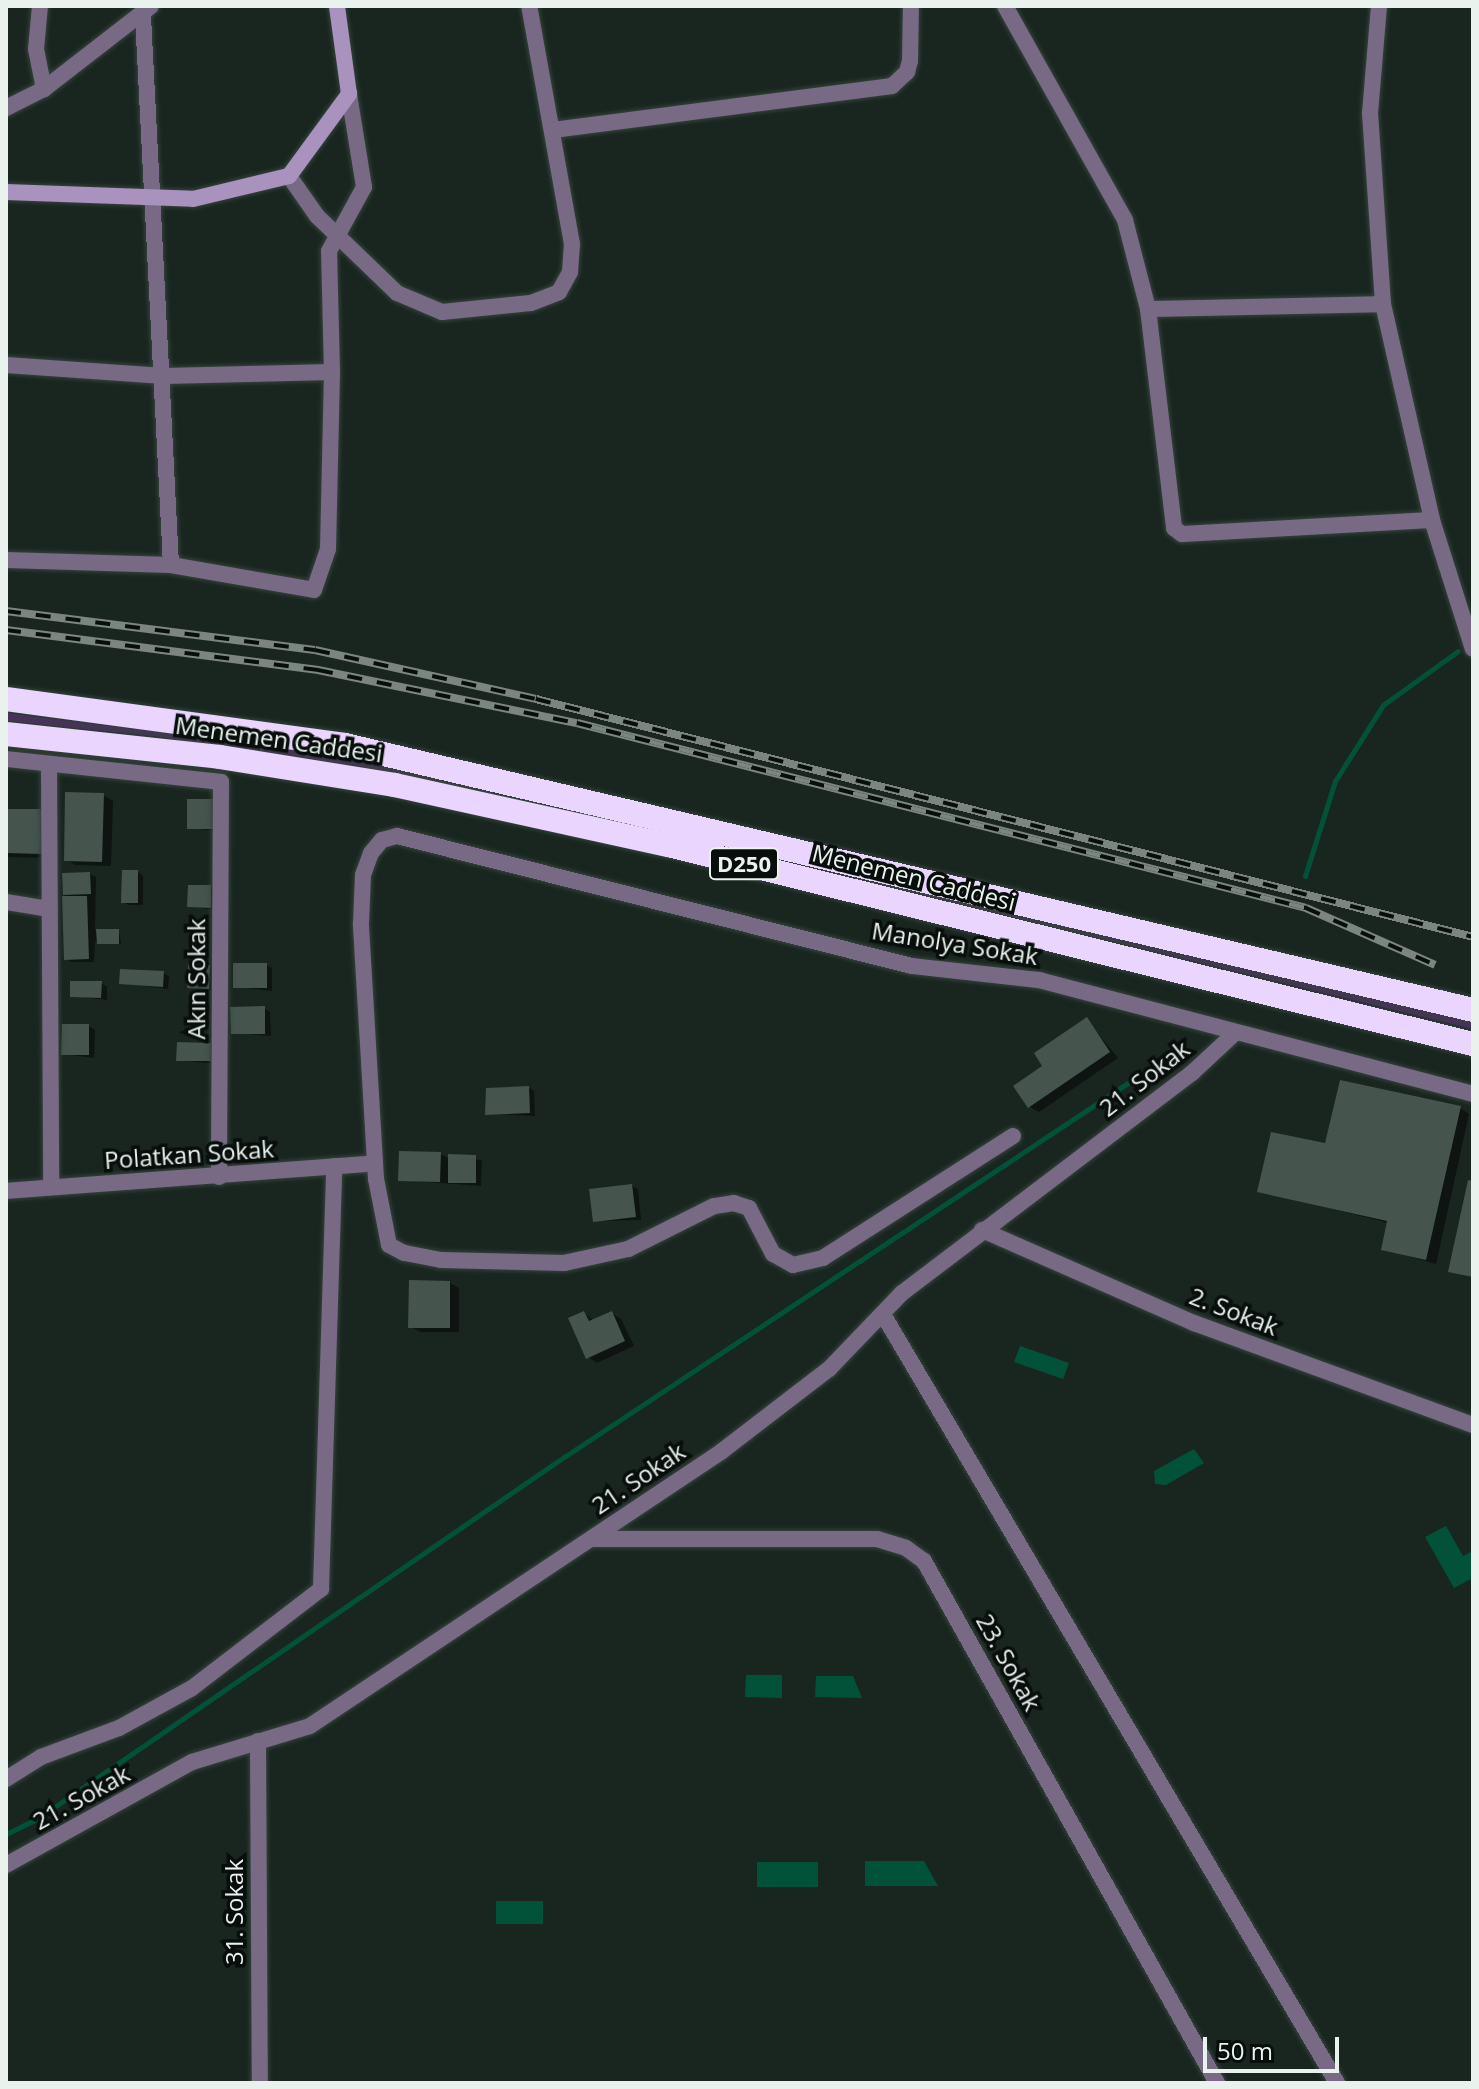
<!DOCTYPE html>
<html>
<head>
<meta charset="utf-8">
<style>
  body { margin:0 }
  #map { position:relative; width:1479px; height:2089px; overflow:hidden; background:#192620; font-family:"Open Sans",sans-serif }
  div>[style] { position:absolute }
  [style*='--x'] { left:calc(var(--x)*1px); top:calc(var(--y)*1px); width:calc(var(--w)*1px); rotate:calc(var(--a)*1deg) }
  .green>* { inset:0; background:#4c2f62 }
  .water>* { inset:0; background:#02523a }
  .shadow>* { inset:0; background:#0007 }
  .stream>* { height:5px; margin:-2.5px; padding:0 2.5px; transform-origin:2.5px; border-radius:2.5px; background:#02523a }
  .building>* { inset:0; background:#45544d }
  .roads { filter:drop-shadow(0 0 2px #36433d) drop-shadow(0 0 2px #36433d) }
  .street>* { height:16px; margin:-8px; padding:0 8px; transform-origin:8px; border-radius:8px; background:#786a85 }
  .secondary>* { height:16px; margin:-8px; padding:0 8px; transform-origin:8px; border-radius:8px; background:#a992be }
  .highway>* { height:24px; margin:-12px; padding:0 12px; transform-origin:12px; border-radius:12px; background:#ead5ff }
  .rail>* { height:8px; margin-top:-4px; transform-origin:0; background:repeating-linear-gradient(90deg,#080e0b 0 15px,#7b8681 0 30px); box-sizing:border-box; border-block:2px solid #7b8681 }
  span { translate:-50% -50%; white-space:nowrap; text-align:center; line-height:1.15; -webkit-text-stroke:7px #080e0b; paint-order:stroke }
  .shield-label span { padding:2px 6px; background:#080e0b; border:2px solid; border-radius:6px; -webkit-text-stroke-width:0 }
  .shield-label { font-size:22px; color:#e9f2ed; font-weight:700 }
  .street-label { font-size:24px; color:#e9f2ed }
  .frame { position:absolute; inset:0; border:8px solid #e9f2ed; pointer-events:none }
  .scale { position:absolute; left:1203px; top:2037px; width:136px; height:36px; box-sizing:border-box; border:4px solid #e9f2ed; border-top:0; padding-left:10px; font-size:24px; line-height:28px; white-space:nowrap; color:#e9f2ed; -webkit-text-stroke:6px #080e0b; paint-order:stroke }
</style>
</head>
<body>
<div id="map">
  <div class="green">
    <div style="clip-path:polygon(6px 713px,349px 756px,1473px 1020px,1473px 1029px,508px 795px,154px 736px,6px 721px)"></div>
  </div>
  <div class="water">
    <div style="clip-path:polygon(1020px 1346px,1069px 1363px,1063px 1379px,1014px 1362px)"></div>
    <div style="clip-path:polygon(1194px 1449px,1204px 1463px,1166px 1485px,1155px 1484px,1154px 1471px)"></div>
    <div style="clip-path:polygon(1446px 1526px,1463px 1556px,1473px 1551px,1473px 1578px,1454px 1588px,1425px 1537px)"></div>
    <div style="clip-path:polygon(746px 1675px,782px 1675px,782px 1698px,745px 1697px)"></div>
    <div style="clip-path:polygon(816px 1676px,853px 1676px,862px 1698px,815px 1697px)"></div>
    <div style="clip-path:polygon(865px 1861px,924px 1861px,938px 1886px,865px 1886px)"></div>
    <div style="clip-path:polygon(757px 1862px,818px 1862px,818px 1887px,757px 1887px)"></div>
    <div style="clip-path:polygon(496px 1901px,543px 1901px,543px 1924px,496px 1924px)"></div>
  </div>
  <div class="shadow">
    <div style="clip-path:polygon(103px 795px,113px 801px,111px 866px,75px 865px,66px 859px)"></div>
    <div style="clip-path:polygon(189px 801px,219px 831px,189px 828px)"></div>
    <div style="clip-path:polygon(6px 811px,51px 858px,6px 857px)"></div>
    <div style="clip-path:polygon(138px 872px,143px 876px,143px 905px,129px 905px,123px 902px)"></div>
    <div style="clip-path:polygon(90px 874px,96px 877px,95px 931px,119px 931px,121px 944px,95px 941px,94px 962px,72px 962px,66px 959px,64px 875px)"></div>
    <div style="clip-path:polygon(211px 887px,217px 891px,216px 910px,189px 906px)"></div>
    <div style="clip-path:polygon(266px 965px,272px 968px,272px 991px,235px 987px)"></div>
    <div style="clip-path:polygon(210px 967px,215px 970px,215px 991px,189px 987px)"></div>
    <div style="clip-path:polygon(163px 973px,169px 976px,168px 989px,121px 983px)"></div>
    <div style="clip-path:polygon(101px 983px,107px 987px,107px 1000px,72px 996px)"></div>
    <div style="clip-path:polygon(264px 1008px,270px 1012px,271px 1036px,233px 1033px)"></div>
    <div style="clip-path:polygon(1087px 1020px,1118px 1058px,1039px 1112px,1030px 1107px,1045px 1066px)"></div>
    <div style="clip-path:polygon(89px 1026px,95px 1030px,94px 1058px,63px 1054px)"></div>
    <div style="clip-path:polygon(211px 1045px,217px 1048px,216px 1064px,178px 1060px)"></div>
    <div style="clip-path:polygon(529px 1088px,534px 1091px,535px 1116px,487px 1114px)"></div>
    <div style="clip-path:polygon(1460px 1108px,1469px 1114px,1436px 1264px,1383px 1249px,1389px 1223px,1260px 1191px,1327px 1146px)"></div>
    <div style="clip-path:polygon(441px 1154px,450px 1159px,482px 1160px,481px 1186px,400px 1180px)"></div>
    <div style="clip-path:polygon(632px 1186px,638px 1189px,641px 1220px,595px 1221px)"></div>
    <div style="clip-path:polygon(450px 1283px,459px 1288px,459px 1332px,420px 1332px,410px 1326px)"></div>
    <div style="clip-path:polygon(584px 1313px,594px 1321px,612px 1313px,621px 1319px,634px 1346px,597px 1363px,588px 1357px)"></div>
  </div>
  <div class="stream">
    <div style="--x:1305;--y:876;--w:100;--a:-72.5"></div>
    <div style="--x:1335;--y:781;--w:90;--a:-57.7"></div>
    <div style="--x:1383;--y:705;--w:92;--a:-35.8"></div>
    <div style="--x:6;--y:1834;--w:34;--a:-26"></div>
    <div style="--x:37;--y:1819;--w:629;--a:-34.5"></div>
    <div style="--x:555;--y:1463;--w:745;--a:-33.56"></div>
  </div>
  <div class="building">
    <div style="clip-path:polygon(65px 792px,104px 793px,102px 862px,64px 861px)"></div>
    <div style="clip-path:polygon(187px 799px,214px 799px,214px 829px,187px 829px)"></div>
    <div style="clip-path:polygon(6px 809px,43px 809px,42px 854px,6px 853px)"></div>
    <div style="clip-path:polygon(122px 870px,138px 870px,138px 903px,121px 903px)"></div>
    <div style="clip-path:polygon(90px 872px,91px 894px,63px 895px,62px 873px)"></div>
    <div style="clip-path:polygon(188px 885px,211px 885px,211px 908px,187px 907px)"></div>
    <div style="clip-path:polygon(62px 896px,87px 896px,89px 959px,64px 960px)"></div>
    <div style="clip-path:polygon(96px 929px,119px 929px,119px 944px,97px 944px)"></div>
    <div style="clip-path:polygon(233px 963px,267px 963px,267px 988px,233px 988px)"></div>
    <div style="clip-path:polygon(188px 964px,210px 965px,209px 989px,187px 988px)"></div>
    <div style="clip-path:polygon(120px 969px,164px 971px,163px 987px,119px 984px)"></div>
    <div style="clip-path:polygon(70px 981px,102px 981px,101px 998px,70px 997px)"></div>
    <div style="clip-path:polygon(265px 1006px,265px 1034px,231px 1034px,230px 1007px)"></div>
    <div style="clip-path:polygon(1087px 1017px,1110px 1052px,1028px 1108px,1013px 1086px,1042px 1066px,1034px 1053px)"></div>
    <div style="clip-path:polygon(62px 1024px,89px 1024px,89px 1055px,61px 1055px)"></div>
    <div style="clip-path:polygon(177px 1042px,211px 1043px,211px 1061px,176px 1061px)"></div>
    <div style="clip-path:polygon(1340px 1080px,1461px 1106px,1426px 1260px,1381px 1250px,1387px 1221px,1257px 1192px,1271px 1132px,1325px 1143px)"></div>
    <div style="clip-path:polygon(529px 1086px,530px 1113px,485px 1115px,486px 1088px)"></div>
    <div style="clip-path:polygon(399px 1151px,441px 1152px,440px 1182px,398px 1181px)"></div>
    <div style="clip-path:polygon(448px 1154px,476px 1155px,476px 1183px,448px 1183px)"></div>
    <div style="clip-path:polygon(1468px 1180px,1473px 1181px,1473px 1277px,1448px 1272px)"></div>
    <div style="clip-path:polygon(632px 1184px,636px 1217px,593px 1222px,589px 1189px)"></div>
    <div style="clip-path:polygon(409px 1280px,450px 1281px,450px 1328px,408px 1328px)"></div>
    <div style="clip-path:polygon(584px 1311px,589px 1321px,612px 1311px,625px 1341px,586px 1359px,568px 1318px)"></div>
  </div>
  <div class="roads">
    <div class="street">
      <div style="--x:40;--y:6;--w:43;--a:95.3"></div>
      <div style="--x:36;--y:49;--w:41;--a:78.7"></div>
      <div style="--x:1005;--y:6;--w:245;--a:60.7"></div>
      <div style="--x:1125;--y:220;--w:92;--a:75.5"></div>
      <div style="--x:1148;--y:309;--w:221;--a:83.2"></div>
      <div style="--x:1174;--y:528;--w:10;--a:37"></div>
      <div style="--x:1182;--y:534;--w:250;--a:-3.2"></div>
      <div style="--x:1379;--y:6;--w:107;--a:94.8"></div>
      <div style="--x:1370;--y:113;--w:191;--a:86.1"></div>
      <div style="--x:1383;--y:304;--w:221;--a:77.2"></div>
      <div style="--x:1432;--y:520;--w:135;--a:72.4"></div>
      <div style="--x:143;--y:16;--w:550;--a:87.08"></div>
      <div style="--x:6;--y:108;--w:42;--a:-26.6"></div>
      <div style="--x:44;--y:89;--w:135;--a:-37.8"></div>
      <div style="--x:553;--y:130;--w:342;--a:-7.4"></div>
      <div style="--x:892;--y:86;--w:21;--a:-43"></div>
      <div style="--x:907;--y:72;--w:11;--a:-75"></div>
      <div style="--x:910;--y:61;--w:55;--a:-89"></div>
      <div style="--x:289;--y:176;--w:49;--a:55"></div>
      <div style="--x:317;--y:216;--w:111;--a:43.9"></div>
      <div style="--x:397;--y:293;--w:49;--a:22.9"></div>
      <div style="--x:442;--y:312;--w:89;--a:-5.8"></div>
      <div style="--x:531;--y:303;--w:30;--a:-21"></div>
      <div style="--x:559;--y:292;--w:23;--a:-61"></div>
      <div style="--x:570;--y:272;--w:28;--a:-86"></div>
      <div style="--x:572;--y:244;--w:242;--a:-100.2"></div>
      <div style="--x:1148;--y:309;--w:235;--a:-1.2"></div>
      <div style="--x:6;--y:365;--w:158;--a:4"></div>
      <div style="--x:164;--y:376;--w:168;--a:-1.4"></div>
      <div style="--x:6;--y:560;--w:165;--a:1.7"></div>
      <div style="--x:171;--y:565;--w:145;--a:9.9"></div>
      <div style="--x:314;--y:590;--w:43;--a:-71.1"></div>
      <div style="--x:328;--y:549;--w:177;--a:-88.7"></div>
      <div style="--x:332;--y:372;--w:121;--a:-91.4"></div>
      <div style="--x:329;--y:251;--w:73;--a:-61.3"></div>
      <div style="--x:364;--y:187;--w:94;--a:-99.2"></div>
      <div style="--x:6;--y:759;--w:216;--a:6.1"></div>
      <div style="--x:221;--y:782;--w:395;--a:90.3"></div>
      <div style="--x:49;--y:764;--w:423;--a:89.7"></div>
      <div style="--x:6;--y:902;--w:44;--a:9.2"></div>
      <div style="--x:1013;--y:1136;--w:226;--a:147.3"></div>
      <div style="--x:823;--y:1258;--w:31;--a:167"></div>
      <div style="--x:793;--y:1265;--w:23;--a:-151"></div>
      <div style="--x:773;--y:1254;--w:52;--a:-117.6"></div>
      <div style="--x:749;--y:1208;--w:16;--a:-162"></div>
      <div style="--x:734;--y:1203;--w:20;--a:171"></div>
      <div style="--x:714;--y:1206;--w:96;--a:153.4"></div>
      <div style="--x:628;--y:1249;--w:66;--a:167.7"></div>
      <div style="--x:564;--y:1263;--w:123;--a:-178.6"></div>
      <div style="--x:441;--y:1260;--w:38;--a:-169"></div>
      <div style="--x:404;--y:1253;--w:17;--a:-152"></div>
      <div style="--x:389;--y:1245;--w:67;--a:-101.1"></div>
      <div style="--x:376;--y:1179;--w:256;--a:-93.4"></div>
      <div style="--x:361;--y:923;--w:48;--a:-87.6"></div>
      <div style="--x:363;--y:875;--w:23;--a:-70"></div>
      <div style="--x:371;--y:853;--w:17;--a:-50"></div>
      <div style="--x:382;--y:840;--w:16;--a:-15"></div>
      <div style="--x:397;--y:836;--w:531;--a:14.17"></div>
      <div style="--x:912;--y:966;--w:128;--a:6.3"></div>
      <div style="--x:1039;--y:980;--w:449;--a:14.7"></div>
      <div style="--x:6;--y:1191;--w:370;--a:-4.3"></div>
      <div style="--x:982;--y:1230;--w:232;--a:23.7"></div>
      <div style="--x:1194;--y:1323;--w:297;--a:20.1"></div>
      <div style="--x:884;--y:1316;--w:891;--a:59.43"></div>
      <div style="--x:592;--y:1539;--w:285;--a:0"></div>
      <div style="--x:877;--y:1539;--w:30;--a:17"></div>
      <div style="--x:906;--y:1548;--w:22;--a:36"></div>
      <div style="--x:924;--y:1561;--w:599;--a:60.69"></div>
      <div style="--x:258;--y:1741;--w:342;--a:89.7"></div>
      <div style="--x:6;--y:1779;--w:41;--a:-32.2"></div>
      <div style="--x:41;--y:1757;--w:83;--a:-20.4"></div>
      <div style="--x:119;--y:1728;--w:83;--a:-28.7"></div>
      <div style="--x:192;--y:1688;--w:163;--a:-37.5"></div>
      <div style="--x:321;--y:1589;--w:423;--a:-88.2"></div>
      <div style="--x:6;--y:1865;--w:213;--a:-29"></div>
      <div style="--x:192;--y:1762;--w:123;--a:-17"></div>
      <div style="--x:310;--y:1726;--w:495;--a:-33.7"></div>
      <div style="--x:722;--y:1451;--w:135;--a:-37.5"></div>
      <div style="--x:829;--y:1369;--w:105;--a:-46.2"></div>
      <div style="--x:902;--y:1293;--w:364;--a:-37.2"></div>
      <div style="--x:1192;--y:1073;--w:57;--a:-42.9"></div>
    </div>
    <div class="secondary">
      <div style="--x:6;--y:192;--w:187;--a:2.1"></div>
      <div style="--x:193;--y:199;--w:99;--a:-13.5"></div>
      <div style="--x:289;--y:176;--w:102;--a:-53.8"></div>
      <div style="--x:349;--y:94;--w:89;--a:-97.8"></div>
    </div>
    <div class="highway">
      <div style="--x:6;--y:699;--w:342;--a:7.7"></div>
      <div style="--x:345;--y:745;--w:1159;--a:13.22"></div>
      <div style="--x:6;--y:734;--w:215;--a:6.1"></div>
      <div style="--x:220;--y:757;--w:177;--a:9.1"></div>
      <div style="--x:395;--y:785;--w:280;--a:12.4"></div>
      <div style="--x:668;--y:845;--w:829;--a:13.89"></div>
    </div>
  </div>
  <div class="rail">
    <div style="--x:6;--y:611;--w:311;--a:7.2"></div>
    <div style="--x:315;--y:650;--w:226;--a:12.5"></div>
    <div style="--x:536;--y:699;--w:967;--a:14.25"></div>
    <div style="--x:6;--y:630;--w:315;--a:7.3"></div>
    <div style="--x:318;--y:670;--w:264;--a:11.6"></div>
    <div style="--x:577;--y:723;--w:752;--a:14.24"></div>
    <div style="--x:1306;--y:908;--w:141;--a:23.8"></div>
  </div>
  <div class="shield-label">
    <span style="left:744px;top:864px">D250</span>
  </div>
  <div class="street-label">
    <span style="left:279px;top:739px;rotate:8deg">Menemen Caddesi</span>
    <span style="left:914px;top:877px;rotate:14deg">Menemen Caddesi</span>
    <span style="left:955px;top:943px;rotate:9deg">Manolya Sokak</span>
    <span style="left:196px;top:979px;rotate:-90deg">Akın Sokak</span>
    <span style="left:1144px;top:1078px;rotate:-38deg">21. Sokak</span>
    <span style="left:189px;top:1154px;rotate:-4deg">Polatkan Sokak</span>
    <span style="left:1234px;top:1311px;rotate:21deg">2. Sokak</span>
    <span style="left:638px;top:1478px;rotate:-34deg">21. Sokak</span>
    <span style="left:1009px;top:1662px;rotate:61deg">23. Sokak</span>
    <span style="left:81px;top:1797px;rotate:-29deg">21. Sokak</span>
    <span style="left:234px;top:1912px;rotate:-90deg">31. Sokak</span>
  </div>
  <div class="frame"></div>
  <div class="scale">50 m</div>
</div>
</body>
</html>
